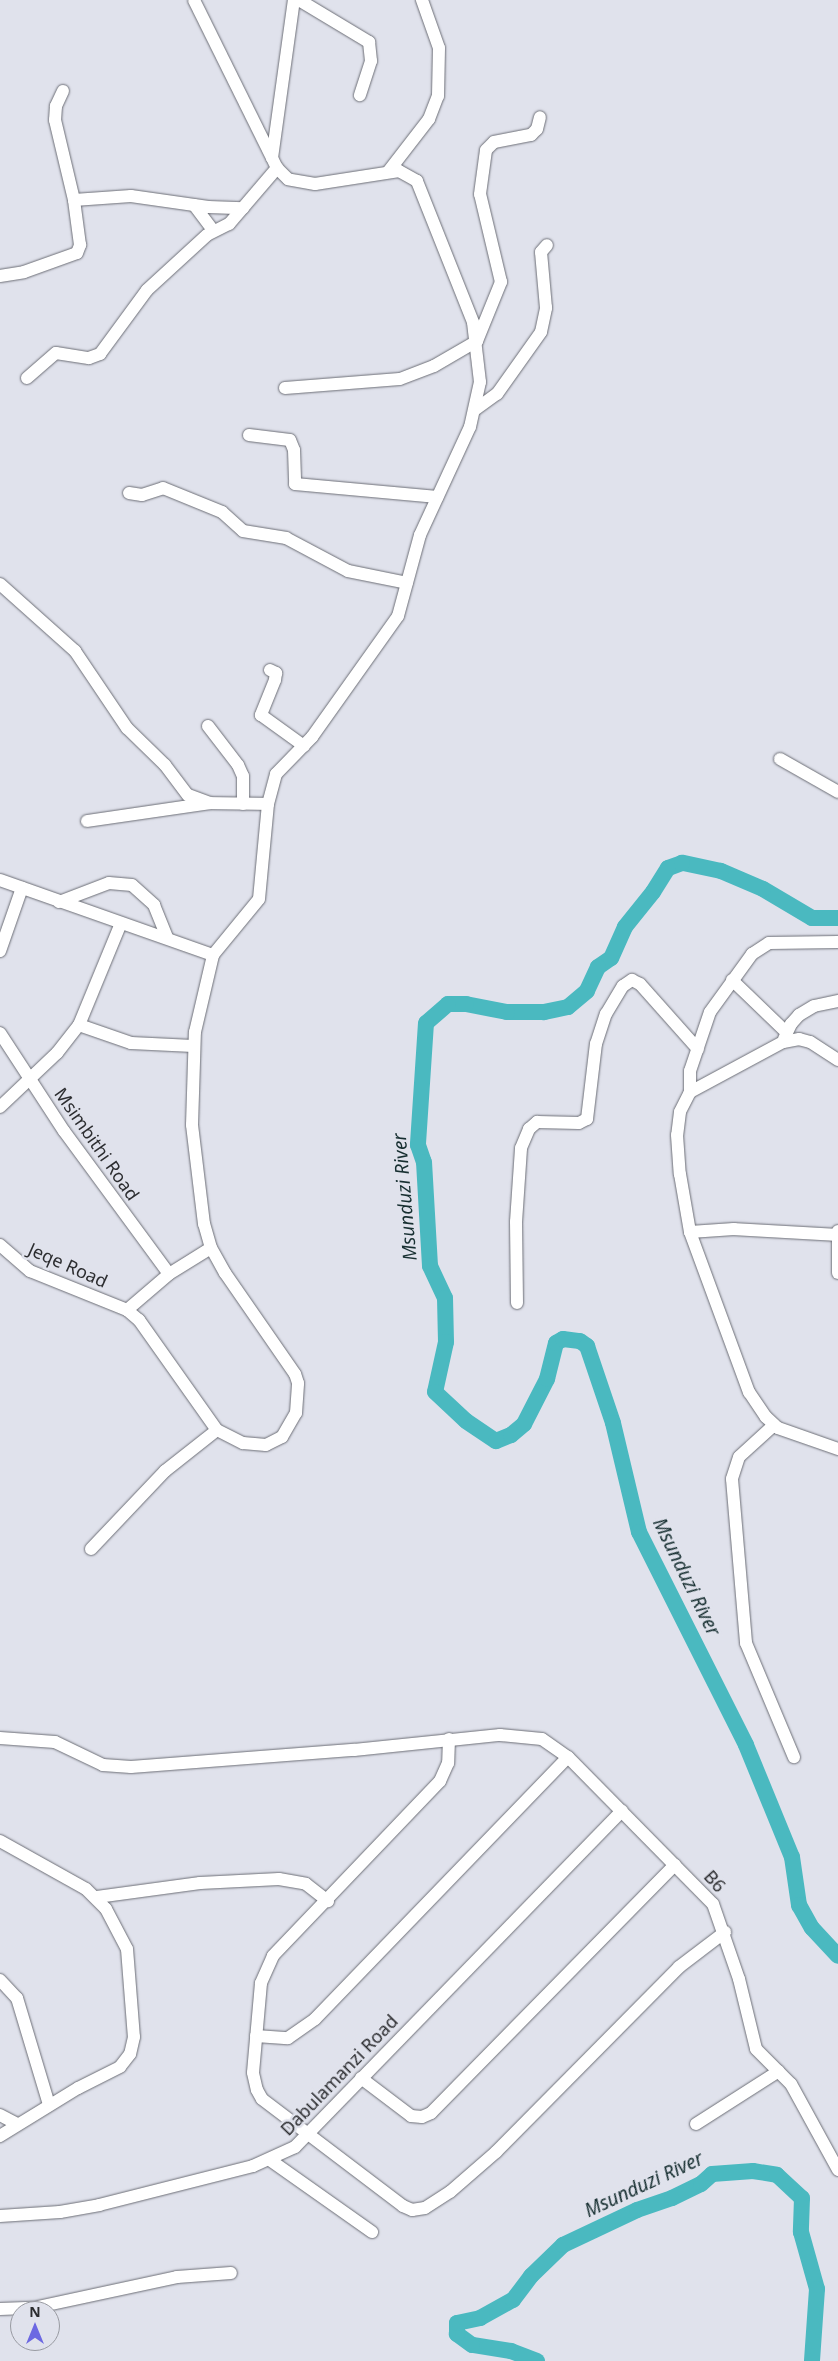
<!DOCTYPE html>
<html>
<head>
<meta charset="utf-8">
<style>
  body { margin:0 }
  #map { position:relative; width:838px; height:2361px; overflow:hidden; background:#e0e2ec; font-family:"Noto Sans",sans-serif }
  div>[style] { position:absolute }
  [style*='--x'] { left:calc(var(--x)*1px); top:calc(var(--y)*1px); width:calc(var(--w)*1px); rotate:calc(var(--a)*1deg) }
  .river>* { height:16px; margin:-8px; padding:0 8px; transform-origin:8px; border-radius:8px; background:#4ab9c0 }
  .roads { filter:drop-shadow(0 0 1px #6c6e76) drop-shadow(0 0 1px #6c6e76) }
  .minor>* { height:12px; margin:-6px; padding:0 6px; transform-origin:6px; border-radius:6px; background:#fff }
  span { translate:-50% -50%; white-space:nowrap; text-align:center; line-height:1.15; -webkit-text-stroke:5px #e0e2ec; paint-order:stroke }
  .street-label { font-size:18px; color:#2c2d30 }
  .water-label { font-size:19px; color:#172f31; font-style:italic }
  .north { position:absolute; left:10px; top:2301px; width:50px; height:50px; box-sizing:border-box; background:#e0e2ec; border:1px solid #989aa1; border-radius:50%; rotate:0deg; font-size:14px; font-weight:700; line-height:20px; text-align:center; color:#2c2d30 }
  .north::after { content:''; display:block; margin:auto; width:18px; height:22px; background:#6c68e2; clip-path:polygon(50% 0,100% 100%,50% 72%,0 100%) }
</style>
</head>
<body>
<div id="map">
  <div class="river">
    <div style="--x:838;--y:918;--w:26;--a:180"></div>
    <div style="--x:812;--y:918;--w:57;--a:-149.4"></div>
    <div style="--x:763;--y:889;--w:46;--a:-156.8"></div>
    <div style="--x:721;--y:871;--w:40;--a:-168"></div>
    <div style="--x:682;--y:863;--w:15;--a:160"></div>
    <div style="--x:668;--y:868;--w:28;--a:122"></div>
    <div style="--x:653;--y:892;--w:45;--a:128.7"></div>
    <div style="--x:625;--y:927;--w:34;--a:114"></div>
    <div style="--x:611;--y:958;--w:16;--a:145"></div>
    <div style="--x:598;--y:967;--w:26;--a:115"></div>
    <div style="--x:587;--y:991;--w:25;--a:140"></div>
    <div style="--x:568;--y:1007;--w:25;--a:168"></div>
    <div style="--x:544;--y:1012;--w:37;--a:180"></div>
    <div style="--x:507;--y:1012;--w:42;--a:-169"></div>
    <div style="--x:466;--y:1004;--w:18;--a:180"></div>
    <div style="--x:448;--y:1004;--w:29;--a:139"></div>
    <div style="--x:426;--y:1023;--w:122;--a:93.8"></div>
    <div style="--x:418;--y:1145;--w:18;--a:71"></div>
    <div style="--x:424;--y:1162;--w:104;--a:86.7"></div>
    <div style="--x:430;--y:1266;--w:35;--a:65"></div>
    <div style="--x:445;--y:1298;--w:44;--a:88.7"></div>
    <div style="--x:446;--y:1342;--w:51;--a:102.4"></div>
    <div style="--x:435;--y:1392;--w:42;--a:43.1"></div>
    <div style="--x:466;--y:1421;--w:36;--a:34"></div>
    <div style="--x:496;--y:1441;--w:16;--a:-22"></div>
    <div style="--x:511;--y:1435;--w:17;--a:-40"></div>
    <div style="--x:524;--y:1424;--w:51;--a:-62.9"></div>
    <div style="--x:547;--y:1379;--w:37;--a:-76"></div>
    <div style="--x:556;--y:1343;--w:8;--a:-30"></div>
    <div style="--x:563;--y:1339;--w:17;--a:7"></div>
    <div style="--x:580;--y:1341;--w:9;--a:36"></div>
    <div style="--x:587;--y:1346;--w:81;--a:71.3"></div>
    <div style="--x:613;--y:1423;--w:112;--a:76.6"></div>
    <div style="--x:639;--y:1532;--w:238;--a:63.3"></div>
    <div style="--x:746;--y:1745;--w:121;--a:67.7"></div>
    <div style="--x:792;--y:1857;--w:49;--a:81.7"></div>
    <div style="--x:799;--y:1905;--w:26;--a:61"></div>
    <div style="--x:812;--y:1928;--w:38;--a:47"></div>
    <div style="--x:537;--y:2361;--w:28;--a:-159"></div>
    <div style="--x:511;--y:2351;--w:39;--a:-171"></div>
    <div style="--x:472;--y:2345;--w:19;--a:-144"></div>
    <div style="--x:457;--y:2334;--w:11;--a:-90"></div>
    <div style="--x:457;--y:2323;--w:24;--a:-12"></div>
    <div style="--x:480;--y:2318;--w:38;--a:-29"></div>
    <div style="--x:513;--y:2300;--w:30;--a:-53"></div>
    <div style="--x:531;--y:2276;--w:45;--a:-44.1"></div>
    <div style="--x:563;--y:2245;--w:82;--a:-25.3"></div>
    <div style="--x:637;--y:2210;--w:37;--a:-19"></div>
    <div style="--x:672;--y:2198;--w:32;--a:-26"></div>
    <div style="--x:701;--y:2184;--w:15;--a:-42"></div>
    <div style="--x:712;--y:2174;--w:41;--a:-4.2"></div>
    <div style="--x:753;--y:2171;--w:24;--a:9"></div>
    <div style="--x:777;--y:2175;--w:34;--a:43"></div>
    <div style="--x:802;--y:2198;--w:34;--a:92"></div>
    <div style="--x:801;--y:2232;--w:59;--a:74.3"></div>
    <div style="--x:817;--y:2289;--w:72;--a:94"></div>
  </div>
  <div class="roads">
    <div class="minor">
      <div style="--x:299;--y:0;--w:82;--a:31"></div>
      <div style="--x:369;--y:42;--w:19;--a:84"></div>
      <div style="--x:371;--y:61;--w:36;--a:108"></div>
      <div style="--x:63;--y:91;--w:17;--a:115"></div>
      <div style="--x:56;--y:106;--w:14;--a:94"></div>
      <div style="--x:55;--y:120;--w:82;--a:76.6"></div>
      <div style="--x:74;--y:200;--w:57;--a:-4"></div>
      <div style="--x:131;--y:196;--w:78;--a:8.1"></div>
      <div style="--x:208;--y:207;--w:35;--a:2"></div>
      <div style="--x:272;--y:158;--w:160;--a:-82.1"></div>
      <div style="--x:388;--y:172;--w:67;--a:-52.3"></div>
      <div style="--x:429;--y:119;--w:25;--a:-69"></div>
      <div style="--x:438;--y:96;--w:48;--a:-88.8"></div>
      <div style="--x:439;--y:48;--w:51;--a:-109.5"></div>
      <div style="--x:194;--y:205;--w:31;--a:53"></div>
      <div style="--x:0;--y:276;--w:24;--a:-9"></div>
      <div style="--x:24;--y:272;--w:56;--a:-19.7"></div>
      <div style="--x:77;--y:253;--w:9;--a:-69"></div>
      <div style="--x:80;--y:245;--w:45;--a:-97.6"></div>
      <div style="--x:27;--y:378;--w:38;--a:-41"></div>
      <div style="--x:56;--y:353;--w:33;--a:9"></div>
      <div style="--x:89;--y:358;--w:12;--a:-20"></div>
      <div style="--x:100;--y:354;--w:79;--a:-53.7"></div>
      <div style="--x:147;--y:290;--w:81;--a:-42.5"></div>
      <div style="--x:207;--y:235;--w:25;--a:-27"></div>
      <div style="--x:229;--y:224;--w:74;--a:-49.4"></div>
      <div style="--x:285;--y:388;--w:115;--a:-4.5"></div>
      <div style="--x:400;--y:379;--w:36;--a:-21"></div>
      <div style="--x:434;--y:366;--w:50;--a:-30.2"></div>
      <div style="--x:477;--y:341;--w:64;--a:-67.9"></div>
      <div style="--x:501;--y:282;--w:90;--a:-103.4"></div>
      <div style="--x:480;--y:194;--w:44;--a:-82.2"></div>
      <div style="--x:486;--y:150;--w:11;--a:-45"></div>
      <div style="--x:494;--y:142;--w:38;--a:-11"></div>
      <div style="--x:531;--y:135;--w:8;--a:-45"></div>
      <div style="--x:537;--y:129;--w:12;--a:-76"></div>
      <div style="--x:476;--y:409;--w:26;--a:-36"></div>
      <div style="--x:497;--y:394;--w:76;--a:-54.6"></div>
      <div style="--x:541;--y:332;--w:25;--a:-78"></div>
      <div style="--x:546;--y:308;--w:56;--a:-95.1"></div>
      <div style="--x:541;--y:252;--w:9;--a:-49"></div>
      <div style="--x:249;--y:435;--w:41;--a:7"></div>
      <div style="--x:290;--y:440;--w:11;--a:68"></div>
      <div style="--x:294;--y:450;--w:34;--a:88"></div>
      <div style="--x:295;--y:484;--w:143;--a:5.2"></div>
      <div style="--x:129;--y:493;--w:13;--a:9"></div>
      <div style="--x:142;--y:495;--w:22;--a:-18"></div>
      <div style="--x:163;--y:488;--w:64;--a:22.1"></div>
      <div style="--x:222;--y:512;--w:28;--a:42"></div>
      <div style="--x:243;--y:531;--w:44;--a:9.2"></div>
      <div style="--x:286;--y:538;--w:70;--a:28"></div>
      <div style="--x:348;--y:571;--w:60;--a:11.5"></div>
      <div style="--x:0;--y:584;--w:101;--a:41.8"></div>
      <div style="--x:75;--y:651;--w:93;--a:56"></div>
      <div style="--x:127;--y:728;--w:53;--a:44.2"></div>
      <div style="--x:165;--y:765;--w:38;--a:53"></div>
      <div style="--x:188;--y:795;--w:23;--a:20"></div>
      <div style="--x:210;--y:803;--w:58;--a:1"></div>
      <div style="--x:270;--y:670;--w:7;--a:27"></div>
      <div style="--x:276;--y:673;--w:7;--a:98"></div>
      <div style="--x:275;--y:680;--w:38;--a:112"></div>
      <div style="--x:261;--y:715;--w:53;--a:35.8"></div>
      <div style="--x:208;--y:726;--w:49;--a:52.4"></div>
      <div style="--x:238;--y:765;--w:12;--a:66"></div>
      <div style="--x:243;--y:776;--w:28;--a:90"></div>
      <div style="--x:780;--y:759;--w:67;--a:29.6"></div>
      <div style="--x:87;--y:821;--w:124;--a:-8.3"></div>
      <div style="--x:0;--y:880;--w:226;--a:19.4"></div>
      <div style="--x:59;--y:902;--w:53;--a:-20.8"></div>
      <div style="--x:109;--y:883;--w:23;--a:5"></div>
      <div style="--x:132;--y:885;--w:30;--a:42"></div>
      <div style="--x:154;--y:905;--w:35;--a:68"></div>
      <div style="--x:0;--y:951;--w:67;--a:-70.8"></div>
      <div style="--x:732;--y:980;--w:75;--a:43.9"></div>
      <div style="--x:79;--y:1025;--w:55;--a:19.1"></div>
      <div style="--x:131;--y:1043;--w:62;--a:2.8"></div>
      <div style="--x:0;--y:1033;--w:117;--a:56.9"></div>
      <div style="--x:64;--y:1131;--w:177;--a:53.7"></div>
      <div style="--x:784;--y:1039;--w:17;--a:-65"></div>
      <div style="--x:791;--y:1024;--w:12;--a:-48"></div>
      <div style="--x:799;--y:1015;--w:17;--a:-31"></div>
      <div style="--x:814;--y:1006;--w:25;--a:-12"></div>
      <div style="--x:838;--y:1060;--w:33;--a:-147"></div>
      <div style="--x:810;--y:1042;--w:11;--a:-165"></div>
      <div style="--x:799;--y:1039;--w:16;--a:169"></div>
      <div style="--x:783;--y:1042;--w:106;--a:151.7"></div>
      <div style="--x:690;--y:1092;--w:22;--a:117"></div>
      <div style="--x:680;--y:1112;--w:23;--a:97"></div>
      <div style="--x:677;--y:1135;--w:39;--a:86"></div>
      <div style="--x:680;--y:1174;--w:59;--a:80.2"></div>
      <div style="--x:690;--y:1232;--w:171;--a:69.8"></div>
      <div style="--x:749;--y:1392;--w:30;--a:56"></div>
      <div style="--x:766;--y:1417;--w:16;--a:43"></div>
      <div style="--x:778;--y:1428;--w:64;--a:19.3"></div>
      <div style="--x:690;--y:1092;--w:21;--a:-90"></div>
      <div style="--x:690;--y:1071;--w:62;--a:-71.3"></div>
      <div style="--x:710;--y:1012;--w:72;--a:-54.1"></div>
      <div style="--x:752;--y:954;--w:20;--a:-33"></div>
      <div style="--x:769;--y:943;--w:69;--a:-0.8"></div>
      <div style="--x:0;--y:1107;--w:79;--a:-43.5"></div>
      <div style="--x:57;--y:1053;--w:36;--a:-52"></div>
      <div style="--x:79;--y:1025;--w:110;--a:-67.6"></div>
      <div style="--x:838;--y:1231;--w:42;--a:90"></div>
      <div style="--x:690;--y:1232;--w:44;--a:-3.9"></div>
      <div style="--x:734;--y:1229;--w:103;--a:3.3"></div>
      <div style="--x:0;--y:1245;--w:40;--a:41"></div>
      <div style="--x:30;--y:1271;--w:105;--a:21.9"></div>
      <div style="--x:127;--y:1310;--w:16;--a:40"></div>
      <div style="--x:139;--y:1320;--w:135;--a:54.7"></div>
      <div style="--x:517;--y:1303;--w:81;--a:-90.7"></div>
      <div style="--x:516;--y:1222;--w:74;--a:-86.1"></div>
      <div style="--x:521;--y:1148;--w:21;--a:-67"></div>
      <div style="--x:529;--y:1129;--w:11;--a:-41"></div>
      <div style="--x:537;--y:1122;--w:42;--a:1.4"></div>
      <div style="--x:579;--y:1123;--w:9;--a:-27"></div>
      <div style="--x:587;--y:1119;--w:76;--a:-83.2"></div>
      <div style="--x:596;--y:1044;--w:32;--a:-72"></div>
      <div style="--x:606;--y:1014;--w:33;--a:-59"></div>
      <div style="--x:623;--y:986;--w:11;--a:-34"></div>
      <div style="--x:632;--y:980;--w:9;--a:27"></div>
      <div style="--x:640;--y:984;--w:87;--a:48.3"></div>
      <div style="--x:127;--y:1310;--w:55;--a:-40.6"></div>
      <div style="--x:169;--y:1274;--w:49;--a:-31.8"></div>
      <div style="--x:774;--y:1425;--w:47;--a:137.6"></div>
      <div style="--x:739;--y:1457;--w:23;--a:108"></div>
      <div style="--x:732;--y:1479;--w:165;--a:85.1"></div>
      <div style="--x:746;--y:1643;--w:124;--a:67.2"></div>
      <div style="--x:91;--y:1549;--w:108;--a:-46.5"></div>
      <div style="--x:165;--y:1471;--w:66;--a:-38.3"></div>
      <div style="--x:217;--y:1430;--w:29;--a:27"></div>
      <div style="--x:243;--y:1443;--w:23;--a:5"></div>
      <div style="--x:266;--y:1445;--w:18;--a:-27"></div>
      <div style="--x:282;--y:1437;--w:28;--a:-60"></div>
      <div style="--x:296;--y:1413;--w:30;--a:-86"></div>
      <div style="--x:298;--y:1383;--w:9;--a:-108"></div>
      <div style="--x:295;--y:1374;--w:123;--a:-124.7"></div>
      <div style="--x:225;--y:1273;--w:29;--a:-119"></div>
      <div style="--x:211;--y:1248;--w:25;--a:-106"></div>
      <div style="--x:204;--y:1224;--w:100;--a:-96.9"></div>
      <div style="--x:192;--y:1125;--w:93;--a:-88.2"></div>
      <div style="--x:195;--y:1032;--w:79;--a:-76.8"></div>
      <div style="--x:213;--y:955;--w:72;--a:-50.6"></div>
      <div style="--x:259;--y:899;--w:95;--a:-84.6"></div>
      <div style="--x:268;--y:804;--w:31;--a:-75"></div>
      <div style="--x:276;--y:774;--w:52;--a:-45.8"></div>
      <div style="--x:312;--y:737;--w:148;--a:-54.6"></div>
      <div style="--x:398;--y:616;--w:84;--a:-74.8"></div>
      <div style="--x:420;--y:535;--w:119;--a:-65.2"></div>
      <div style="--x:470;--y:427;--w:46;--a:-77.5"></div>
      <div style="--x:480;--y:382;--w:60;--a:-96.7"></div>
      <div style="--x:473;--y:322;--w:152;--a:-111.7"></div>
      <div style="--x:417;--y:181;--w:21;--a:-151"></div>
      <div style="--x:399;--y:171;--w:85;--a:171.2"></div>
      <div style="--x:315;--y:184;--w:27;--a:-170"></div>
      <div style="--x:288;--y:179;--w:16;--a:-135"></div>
      <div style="--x:277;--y:168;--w:187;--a:-116.3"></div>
      <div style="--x:0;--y:1738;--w:55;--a:4.2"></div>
      <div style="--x:55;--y:1742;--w:53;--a:25.6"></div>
      <div style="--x:103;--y:1765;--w:28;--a:4"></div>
      <div style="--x:131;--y:1767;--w:224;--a:-4.4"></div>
      <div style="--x:354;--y:1750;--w:147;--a:-5.9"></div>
      <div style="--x:500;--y:1735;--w:42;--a:5.4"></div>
      <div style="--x:542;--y:1739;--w:32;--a:35"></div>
      <div style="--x:568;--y:1757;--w:206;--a:45.4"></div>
      <div style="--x:713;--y:1904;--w:79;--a:70.9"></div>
      <div style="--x:739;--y:1979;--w:72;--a:76.3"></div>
      <div style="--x:756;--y:2049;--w:49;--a:45"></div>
      <div style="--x:791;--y:2084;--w:98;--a:61.3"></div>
      <div style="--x:449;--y:1739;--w:24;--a:92"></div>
      <div style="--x:448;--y:1763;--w:20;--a:114"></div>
      <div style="--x:440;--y:1781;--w:242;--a:133.7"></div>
      <div style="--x:273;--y:1956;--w:30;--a:114"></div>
      <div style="--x:261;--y:1983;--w:90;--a:95.1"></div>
      <div style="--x:253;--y:2073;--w:17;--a:77"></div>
      <div style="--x:257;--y:2090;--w:10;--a:61"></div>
      <div style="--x:262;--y:2099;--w:177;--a:37.2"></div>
      <div style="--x:403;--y:2206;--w:10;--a:24"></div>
      <div style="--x:412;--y:2210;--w:13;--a:-9"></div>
      <div style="--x:425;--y:2208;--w:30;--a:-33"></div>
      <div style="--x:450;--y:2192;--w:61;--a:-41"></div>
      <div style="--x:496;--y:2152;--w:260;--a:-45.3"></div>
      <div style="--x:679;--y:1967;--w:58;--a:-37.3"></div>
      <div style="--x:0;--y:1841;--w:98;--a:29.2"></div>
      <div style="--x:86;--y:1889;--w:28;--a:45"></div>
      <div style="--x:106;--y:1909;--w:45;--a:62.3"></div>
      <div style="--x:127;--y:1949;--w:88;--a:85.5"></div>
      <div style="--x:134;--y:2037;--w:17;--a:103"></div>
      <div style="--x:130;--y:2054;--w:16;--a:128"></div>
      <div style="--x:120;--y:2067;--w:47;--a:153.4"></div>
      <div style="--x:78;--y:2088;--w:92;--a:148.4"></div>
      <div style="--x:97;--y:1897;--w:104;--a:-7.7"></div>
      <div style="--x:200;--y:1883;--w:79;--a:-2.9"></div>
      <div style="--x:279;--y:1879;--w:27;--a:10"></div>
      <div style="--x:306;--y:1884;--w:28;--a:38"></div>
      <div style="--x:0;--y:1980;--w:25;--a:47"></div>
      <div style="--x:17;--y:1998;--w:112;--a:73.3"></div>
      <div style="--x:256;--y:2036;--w:32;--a:4"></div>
      <div style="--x:288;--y:2038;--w:33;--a:-35"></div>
      <div style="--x:315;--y:2019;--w:364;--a:-46"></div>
      <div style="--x:361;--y:2078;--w:63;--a:37.2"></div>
      <div style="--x:411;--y:2116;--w:11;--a:5"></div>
      <div style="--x:422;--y:2117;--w:10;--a:-24"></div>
      <div style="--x:431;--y:2113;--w:348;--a:-45.5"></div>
      <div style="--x:0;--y:2115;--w:19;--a:28"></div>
      <div style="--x:696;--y:2124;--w:98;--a:-32.6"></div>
      <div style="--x:270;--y:2160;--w:125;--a:35.2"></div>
      <div style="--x:0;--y:2216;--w:60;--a:-3.8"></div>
      <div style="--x:60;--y:2212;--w:40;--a:-10"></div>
      <div style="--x:99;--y:2205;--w:159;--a:-14.2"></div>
      <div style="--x:253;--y:2166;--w:46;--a:-24.3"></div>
      <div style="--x:295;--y:2147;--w:469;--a:-45.8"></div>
      <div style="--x:0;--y:2309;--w:33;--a:-2"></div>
      <div style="--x:33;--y:2308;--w:147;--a:-12.1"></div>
      <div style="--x:177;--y:2277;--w:54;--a:-4.2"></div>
    </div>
  </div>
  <div class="street-label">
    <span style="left:97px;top:1144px;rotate:55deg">Msimbithi Road</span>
    <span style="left:68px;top:1265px;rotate:24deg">Jeqe Road</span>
    <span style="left:715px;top:1881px;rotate:48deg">B6</span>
    <span style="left:339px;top:2075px;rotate:-46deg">Dabulamanzi Road</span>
  </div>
  <div class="water-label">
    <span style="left:405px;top:1197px;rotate:-95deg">Msunduzi River</span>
    <span style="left:686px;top:1577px;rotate:64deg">Msunduzi River</span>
    <span style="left:644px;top:2185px;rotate:-25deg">Msunduzi River</span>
  </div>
  <div class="north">N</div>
</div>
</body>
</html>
